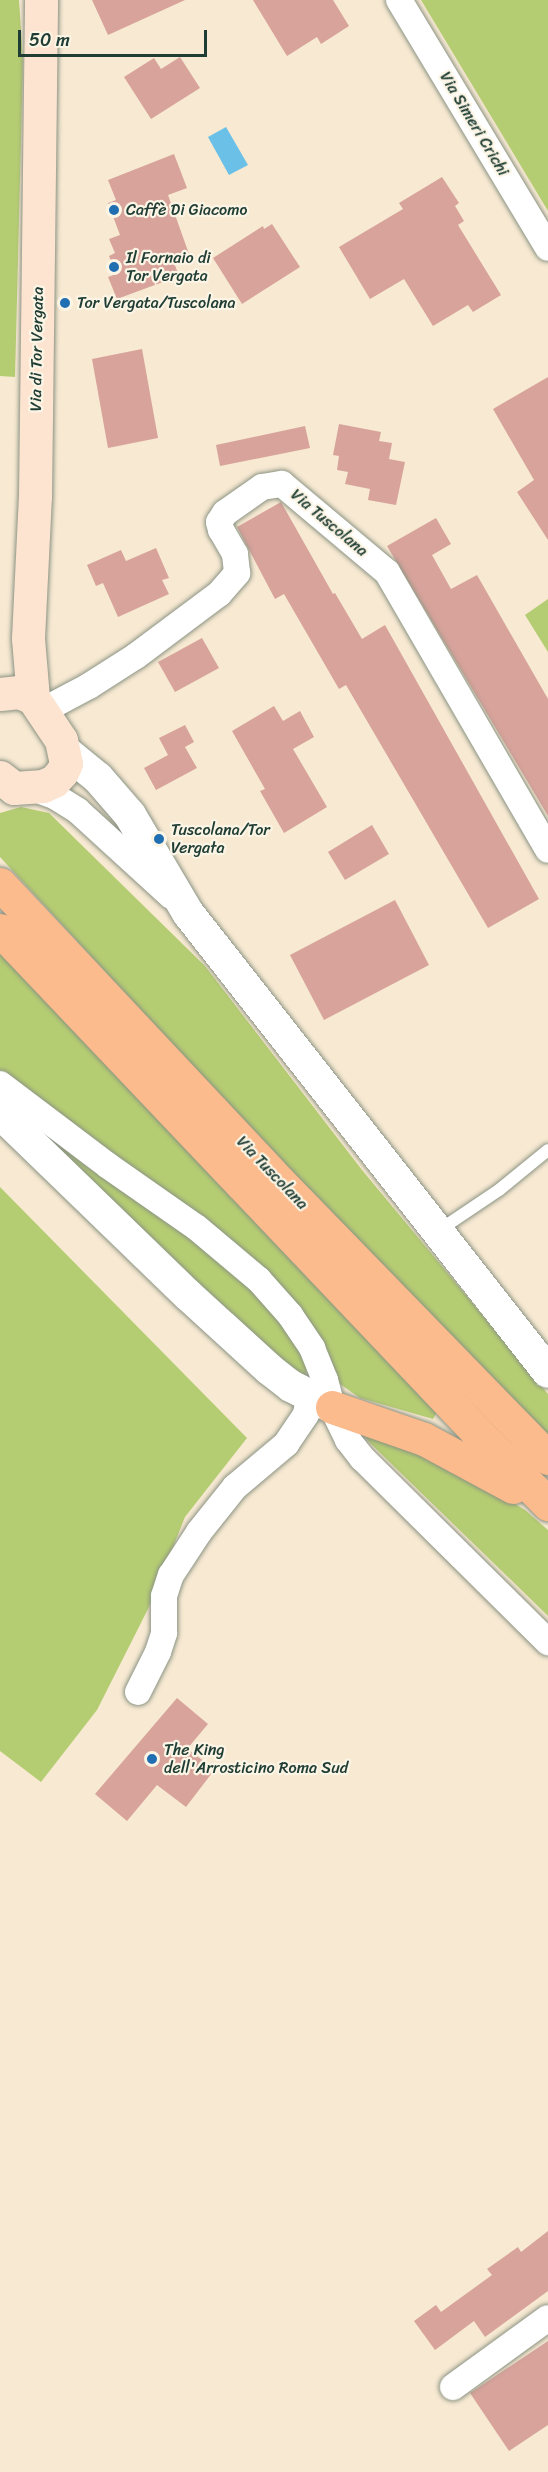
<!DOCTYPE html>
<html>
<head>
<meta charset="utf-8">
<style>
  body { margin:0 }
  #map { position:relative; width:548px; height:2472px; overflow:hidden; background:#f7e9d2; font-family:Sriracha,sans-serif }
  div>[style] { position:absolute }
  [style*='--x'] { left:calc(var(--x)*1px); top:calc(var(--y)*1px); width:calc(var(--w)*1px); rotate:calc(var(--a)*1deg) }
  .green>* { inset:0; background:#b5cd72 }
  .water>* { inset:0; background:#6bc0e7 }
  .building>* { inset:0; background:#d7a39b }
  .roads { filter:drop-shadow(0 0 2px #8b9383) drop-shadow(0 0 2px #8b9383) }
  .service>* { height:12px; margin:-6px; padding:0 6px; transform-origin:6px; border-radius:6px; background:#fff }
  .minor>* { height:26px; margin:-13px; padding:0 13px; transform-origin:13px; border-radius:13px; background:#fff }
  .tertiary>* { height:32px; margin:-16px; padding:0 16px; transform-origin:16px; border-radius:16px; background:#fff }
  .secondary>* { height:33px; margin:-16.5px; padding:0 16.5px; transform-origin:16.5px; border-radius:16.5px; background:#fde4d1 }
  .primary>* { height:33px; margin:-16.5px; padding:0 16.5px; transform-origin:16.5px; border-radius:16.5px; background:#fbbb8d }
  .dots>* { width:16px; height:16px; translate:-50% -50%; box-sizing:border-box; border:3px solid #fcf5e5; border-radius:50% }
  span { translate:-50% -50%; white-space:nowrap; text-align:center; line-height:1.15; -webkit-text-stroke:4.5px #fcf5e5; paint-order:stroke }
  .street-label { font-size:16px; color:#1f3d34 }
  .poi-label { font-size:16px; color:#1f3d34 }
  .left { translate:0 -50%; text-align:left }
  .scale { position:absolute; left:18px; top:30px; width:189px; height:27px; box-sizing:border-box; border:3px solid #1f3d34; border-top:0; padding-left:8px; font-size:18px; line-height:21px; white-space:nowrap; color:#1f3d34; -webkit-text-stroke:4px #fcf5e5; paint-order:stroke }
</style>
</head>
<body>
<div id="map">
  <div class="green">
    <div style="clip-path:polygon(0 0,19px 0,23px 60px,15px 377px,0 376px)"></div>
    <div style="clip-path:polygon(421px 0,548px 0,548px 211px)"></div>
    <div style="clip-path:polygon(548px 599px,548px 652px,525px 615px)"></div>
    <div style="clip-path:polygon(21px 807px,49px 813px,205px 966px,362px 1170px,548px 1394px,548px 1439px,403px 1296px,0 857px,0 813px)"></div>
    <div style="clip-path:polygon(0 946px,437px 1412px,433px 1419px,360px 1398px,340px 1384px,324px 1349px,0 1075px)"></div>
    <div style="clip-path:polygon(20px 1116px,90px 1169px,190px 1234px,226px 1263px,279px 1321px,305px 1355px,307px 1366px,305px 1378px,263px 1350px)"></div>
    <div style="clip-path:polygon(0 1187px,247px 1438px,185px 1517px,148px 1609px,97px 1710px,41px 1782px,0 1751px)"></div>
    <div style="clip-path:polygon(361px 1429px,453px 1465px,525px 1510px,548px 1530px,548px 1616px,369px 1442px)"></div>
  </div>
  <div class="water">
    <div style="clip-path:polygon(226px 127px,248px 165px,229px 175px,208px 137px)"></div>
  </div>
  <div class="building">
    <div style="clip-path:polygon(92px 0,185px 0,108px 35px)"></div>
    <div style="clip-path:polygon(253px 0,333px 0,349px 26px,321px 44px,317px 37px,287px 56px)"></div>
    <div style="clip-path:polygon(180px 57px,200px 88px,151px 119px,124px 77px,154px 58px,161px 69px)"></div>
    <div style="clip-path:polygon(174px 154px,187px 188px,168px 195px,189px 254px,173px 260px,179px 276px,117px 299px,108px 277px,116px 274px,109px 256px,115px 253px,109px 239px,120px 235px,108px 203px,116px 200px,108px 180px)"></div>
    <div style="clip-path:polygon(442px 177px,459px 203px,455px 206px,464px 221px,458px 225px,501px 295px,473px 312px,468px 305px,433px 326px,404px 279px,370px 299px,339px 247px,403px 209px,399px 203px)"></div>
    <div style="clip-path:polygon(272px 224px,300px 267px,242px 304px,213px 258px,263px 226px,264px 229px)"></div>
    <div style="clip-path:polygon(142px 349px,158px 438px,108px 448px,92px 359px)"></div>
    <div style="clip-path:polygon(548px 377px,548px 540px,517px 492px,534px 480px,493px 409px)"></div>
    <div style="clip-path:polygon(339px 424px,381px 432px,379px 441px,392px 443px,389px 459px,405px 462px,396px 505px,368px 500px,370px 489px,345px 484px,348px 472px,337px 470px,339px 456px,333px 455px)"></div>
    <div style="clip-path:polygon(305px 426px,310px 448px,220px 466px,216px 445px)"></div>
    <div style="clip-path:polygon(281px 502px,333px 594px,335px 593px,362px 639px,385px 625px,539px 899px,488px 928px,346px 685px,339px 689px,284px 594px,275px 599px,237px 527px)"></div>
    <div style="clip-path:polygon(436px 518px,451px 544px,432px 555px,451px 589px,477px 575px,548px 699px,548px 816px,387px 546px)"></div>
    <div style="clip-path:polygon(156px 548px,169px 578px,162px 580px,169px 594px,118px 617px,103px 583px,96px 586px,87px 565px,121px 550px,126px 561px)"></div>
    <div style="clip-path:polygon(202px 638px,219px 668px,175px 692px,158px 662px)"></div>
    <div style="clip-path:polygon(274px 706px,283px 721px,300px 711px,314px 737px,293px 749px,327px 807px,284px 833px,260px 791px,265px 789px,232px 731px)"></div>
    <div style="clip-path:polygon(185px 725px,194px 742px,185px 747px,197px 768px,156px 790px,144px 768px,168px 755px,159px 738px)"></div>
    <div style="clip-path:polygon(372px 825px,389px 854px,345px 880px,328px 852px)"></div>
    <div style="clip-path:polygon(395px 900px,429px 965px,324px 1020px,290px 955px)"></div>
    <div style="clip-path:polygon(177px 1698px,208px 1724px,187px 1749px,215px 1769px,186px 1807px,157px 1785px,127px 1821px,95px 1794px)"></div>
    <div style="clip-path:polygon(548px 2231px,548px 2291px,485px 2337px,474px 2321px,435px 2350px,414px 2321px,436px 2305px,441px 2312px,492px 2275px,487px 2269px,518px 2247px,521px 2252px)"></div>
    <div style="clip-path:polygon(548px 2341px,548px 2425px,509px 2451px,470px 2393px)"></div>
  </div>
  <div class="roads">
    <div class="service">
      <div style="--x:438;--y:1231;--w:73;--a:-33.9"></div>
      <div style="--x:499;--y:1190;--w:63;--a:-39.2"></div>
    </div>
    <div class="minor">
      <div style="--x:399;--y:0;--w:289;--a:59"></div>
      <div style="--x:42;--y:711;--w:53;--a:-28"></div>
      <div style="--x:89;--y:686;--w:56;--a:-32.6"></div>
      <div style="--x:136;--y:656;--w:104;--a:-36.8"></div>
      <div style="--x:219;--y:594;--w:28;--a:-49"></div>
      <div style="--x:237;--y:573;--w:19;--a:-96"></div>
      <div style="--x:235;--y:554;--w:28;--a:-120"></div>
      <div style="--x:221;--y:530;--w:8;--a:-104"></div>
      <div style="--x:219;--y:522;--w:11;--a:-56"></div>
      <div style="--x:225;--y:513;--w:45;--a:-35.1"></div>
      <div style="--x:262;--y:487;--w:20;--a:-9"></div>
      <div style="--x:282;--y:484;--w:137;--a:40"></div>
      <div style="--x:387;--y:572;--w:321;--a:59.9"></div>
      <div style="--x:33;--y:788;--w:25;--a:21"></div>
      <div style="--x:56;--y:797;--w:26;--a:32"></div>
      <div style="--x:78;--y:811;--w:126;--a:42.4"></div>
      <div style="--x:0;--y:1084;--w:134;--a:37.1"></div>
      <div style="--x:107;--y:1165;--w:108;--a:34.9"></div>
      <div style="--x:196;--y:1227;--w:82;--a:40.1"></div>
      <div style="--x:259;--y:1280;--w:47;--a:48.5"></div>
      <div style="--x:290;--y:1315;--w:40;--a:56"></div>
      <div style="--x:312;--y:1348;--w:35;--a:68"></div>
      <div style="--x:325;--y:1380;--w:28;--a:75"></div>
      <div style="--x:332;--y:1407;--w:37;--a:64"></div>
      <div style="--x:348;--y:1440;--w:23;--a:52"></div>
      <div style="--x:362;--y:1458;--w:262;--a:44.7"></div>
      <div style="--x:138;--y:1692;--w:45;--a:-63.4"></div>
      <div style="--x:158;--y:1652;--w:20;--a:-72"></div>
      <div style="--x:164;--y:1633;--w:37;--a:-90"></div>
      <div style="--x:164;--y:1596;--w:22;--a:-72"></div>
      <div style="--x:171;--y:1575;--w:51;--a:-56.9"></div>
      <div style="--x:199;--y:1532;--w:58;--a:-51.3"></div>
      <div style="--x:235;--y:1487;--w:67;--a:-40.1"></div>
      <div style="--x:286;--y:1444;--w:36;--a:-56"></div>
      <div style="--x:306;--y:1414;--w:17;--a:-80"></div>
      <div style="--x:453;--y:2387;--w:117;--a:-36"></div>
    </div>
    <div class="tertiary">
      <div style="--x:66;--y:752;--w:41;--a:39.1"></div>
      <div style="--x:98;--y:778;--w:49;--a:49.1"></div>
      <div style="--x:130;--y:815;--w:114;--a:59.4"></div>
      <div style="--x:188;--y:913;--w:583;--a:51.89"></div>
      <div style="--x:0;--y:1113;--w:262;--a:44.1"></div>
      <div style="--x:188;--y:1295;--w:110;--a:42.4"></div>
      <div style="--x:269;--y:1369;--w:28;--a:38"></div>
      <div style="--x:291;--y:1386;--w:46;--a:27.1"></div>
    </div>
    <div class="secondary">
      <div style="--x:0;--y:694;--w:19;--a:-6"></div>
      <div style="--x:19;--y:692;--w:15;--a:23"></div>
      <div style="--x:33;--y:698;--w:50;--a:56.3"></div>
      <div style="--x:61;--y:740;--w:24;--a:78"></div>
      <div style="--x:66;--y:763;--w:10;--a:114"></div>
      <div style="--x:62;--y:772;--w:12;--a:132"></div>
      <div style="--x:54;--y:781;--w:12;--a:156"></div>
      <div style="--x:43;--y:786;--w:29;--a:176"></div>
      <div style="--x:14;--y:788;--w:18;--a:-142"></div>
      <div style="--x:33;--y:698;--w:60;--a:-94.8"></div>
      <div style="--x:28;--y:638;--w:141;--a:-87.2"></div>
      <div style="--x:35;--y:497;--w:497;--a:-89.3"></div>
    </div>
    <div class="primary">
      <div style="--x:0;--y:884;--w:395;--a:46.8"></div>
      <div style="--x:270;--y:1172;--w:399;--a:45.8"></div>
      <div style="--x:0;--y:930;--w:691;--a:46.47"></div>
      <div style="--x:476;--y:1431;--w:103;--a:45.4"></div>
      <div style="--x:332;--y:1407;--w:97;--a:19.2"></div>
      <div style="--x:424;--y:1439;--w:101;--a:28.3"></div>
    </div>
  </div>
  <div class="dots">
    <div style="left:114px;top:210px;background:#1f6fb2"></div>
    <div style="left:114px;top:267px;background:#1f6fb2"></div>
    <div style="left:65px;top:303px;background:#1f6fb2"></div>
    <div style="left:159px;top:839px;background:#1f6fb2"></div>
    <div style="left:152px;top:1759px;background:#1f6fb2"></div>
  </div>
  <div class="street-label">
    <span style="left:474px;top:124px;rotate:59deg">Via Simeri Crichi</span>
    <span style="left:37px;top:349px;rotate:-89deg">Via di Tor Vergata</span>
    <span style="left:329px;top:523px;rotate:40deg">Via Tuscolana</span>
    <span style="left:272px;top:1173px;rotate:46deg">Via Tuscolana</span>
  </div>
  <div class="poi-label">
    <span class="left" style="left:126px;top:210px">Caffè Di Giacomo</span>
    <span class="left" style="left:126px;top:267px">Il Fornaio di<br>Tor Vergata</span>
    <span class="left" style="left:77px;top:303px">Tor Vergata/Tuscolana</span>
    <span class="left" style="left:171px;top:839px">Tuscolana/Tor<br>Vergata</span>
    <span class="left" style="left:164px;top:1759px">The King<br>dell'Arrosticino Roma Sud</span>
  </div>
  <div class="scale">50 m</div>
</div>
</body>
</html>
